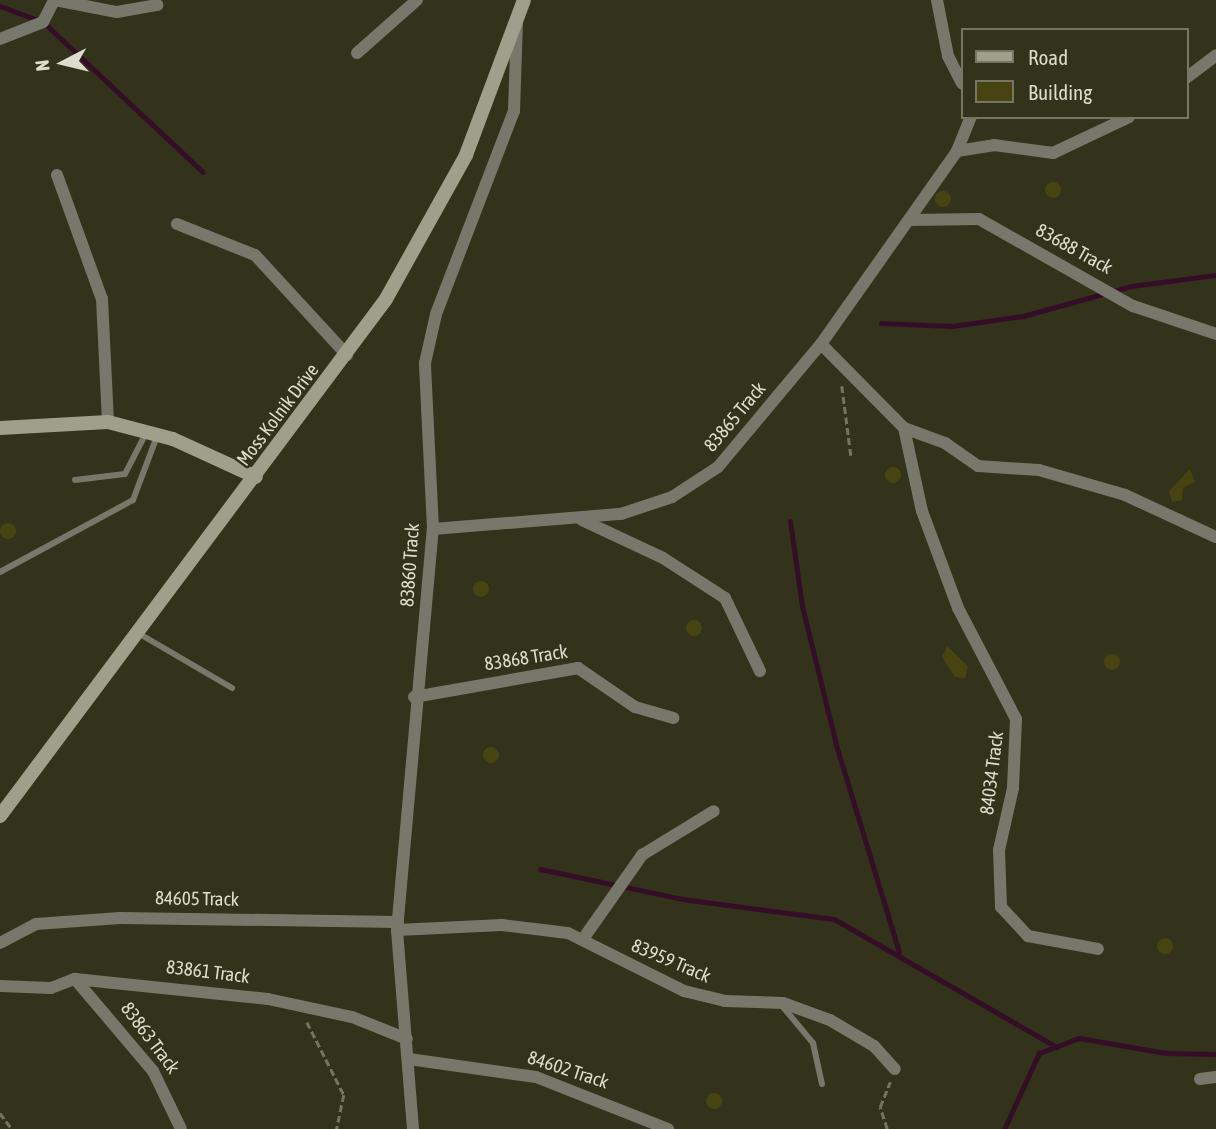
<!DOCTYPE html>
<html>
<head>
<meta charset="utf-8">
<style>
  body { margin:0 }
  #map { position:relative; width:1216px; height:1129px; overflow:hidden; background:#33321a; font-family:"Asap Condensed",sans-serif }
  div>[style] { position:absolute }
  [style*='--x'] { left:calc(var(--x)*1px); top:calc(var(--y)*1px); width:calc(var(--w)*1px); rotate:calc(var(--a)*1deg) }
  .stream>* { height:5px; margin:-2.5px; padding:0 2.5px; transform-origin:2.5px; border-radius:2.5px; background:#340e27 }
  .building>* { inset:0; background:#474412 }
  .round { border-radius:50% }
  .path>* { height:2.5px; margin-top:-1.25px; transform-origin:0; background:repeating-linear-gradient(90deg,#757460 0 7px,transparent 0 10.5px) }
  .lane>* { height:6px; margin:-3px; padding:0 3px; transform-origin:3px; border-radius:3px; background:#78776c }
  .street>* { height:12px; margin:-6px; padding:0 6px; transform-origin:6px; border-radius:6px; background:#78776c }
  .secondary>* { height:14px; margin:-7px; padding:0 7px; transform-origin:7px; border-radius:7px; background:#a09f8c }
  span { translate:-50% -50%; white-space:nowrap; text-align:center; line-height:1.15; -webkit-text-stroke:5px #33321a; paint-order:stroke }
  .street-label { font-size:19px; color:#ddddce }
  .legend { position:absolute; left:961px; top:28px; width:228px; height:91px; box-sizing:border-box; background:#33321a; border:2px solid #777662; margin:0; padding:9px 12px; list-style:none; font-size:21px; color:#ddddce }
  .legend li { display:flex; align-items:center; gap:14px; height:35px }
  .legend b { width:35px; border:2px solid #777662 }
  .north { position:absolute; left:28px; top:28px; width:70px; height:70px; -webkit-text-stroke:5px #33321a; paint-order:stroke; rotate:263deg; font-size:19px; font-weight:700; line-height:28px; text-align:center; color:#ddddce }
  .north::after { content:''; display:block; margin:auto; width:24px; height:32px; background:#ddddce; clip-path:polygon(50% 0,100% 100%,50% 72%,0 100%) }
</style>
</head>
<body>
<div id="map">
  <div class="stream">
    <div style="--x:0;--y:6;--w:46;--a:20.4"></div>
    <div style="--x:43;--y:22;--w:219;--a:43.2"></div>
    <div style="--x:881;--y:323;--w:71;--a:2.4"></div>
    <div style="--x:952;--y:326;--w:72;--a:-8"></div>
    <div style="--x:1023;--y:316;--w:112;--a:-15.5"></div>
    <div style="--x:1131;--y:286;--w:86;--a:-7.4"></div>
    <div style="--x:790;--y:521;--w:86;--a:82"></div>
    <div style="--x:802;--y:606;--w:146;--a:76.2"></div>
    <div style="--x:837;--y:748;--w:213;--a:73.1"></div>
    <div style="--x:540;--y:869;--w:145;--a:11.9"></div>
    <div style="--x:682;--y:899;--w:153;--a:7.5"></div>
    <div style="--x:834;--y:919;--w:257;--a:29.9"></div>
    <div style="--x:1004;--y:1129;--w:84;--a:-65.3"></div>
    <div style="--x:1039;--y:1053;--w:43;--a:-20.6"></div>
    <div style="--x:1079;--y:1038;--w:88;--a:9.8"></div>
    <div style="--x:1166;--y:1053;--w:50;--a:1.1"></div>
  </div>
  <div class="building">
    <div class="round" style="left:1045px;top:182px;width:16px;height:16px"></div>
    <div class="round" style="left:935px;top:191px;width:16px;height:16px"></div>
    <div class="round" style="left:885px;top:467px;width:16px;height:16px"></div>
    <div style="clip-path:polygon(1190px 469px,1195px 482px,1183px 488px,1182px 500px,1172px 502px,1169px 491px)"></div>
    <div class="round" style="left:0;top:523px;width:16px;height:16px"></div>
    <div class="round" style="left:473px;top:581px;width:16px;height:16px"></div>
    <div class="round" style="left:686px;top:620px;width:16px;height:16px"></div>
    <div style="clip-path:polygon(947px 646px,968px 666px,965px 678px,955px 677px,942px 657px)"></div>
    <div class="round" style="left:1104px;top:654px;width:16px;height:16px"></div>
    <div class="round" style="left:483px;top:747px;width:16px;height:16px"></div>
    <div class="round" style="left:1157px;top:938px;width:16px;height:16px"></div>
    <div class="round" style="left:706px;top:1093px;width:16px;height:16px"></div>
  </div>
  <div class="path">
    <div style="--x:842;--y:386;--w:70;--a:82.6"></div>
    <div style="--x:307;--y:1022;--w:82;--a:63.1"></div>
    <div style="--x:344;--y:1095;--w:35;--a:102"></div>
    <div style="--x:0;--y:1113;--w:20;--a:53"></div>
    <div style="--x:887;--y:1129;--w:23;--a:-108"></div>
    <div style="--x:880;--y:1107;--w:27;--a:-68"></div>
  </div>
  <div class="lane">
    <div style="--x:75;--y:480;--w:50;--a:-6.8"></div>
    <div style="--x:125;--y:474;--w:46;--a:-62.9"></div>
    <div style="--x:0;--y:572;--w:151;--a:-28.4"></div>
    <div style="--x:133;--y:500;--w:68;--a:-69.4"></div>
    <div style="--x:138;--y:633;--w:109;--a:30.3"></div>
    <div style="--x:783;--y:1007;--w:47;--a:50.2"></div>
    <div style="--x:813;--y:1043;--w:42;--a:77.6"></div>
  </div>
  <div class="street">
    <div style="--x:55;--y:0;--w:63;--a:11"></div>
    <div style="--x:117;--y:12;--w:41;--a:-9.9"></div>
    <div style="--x:937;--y:0;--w:57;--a:78.9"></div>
    <div style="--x:948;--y:56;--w:31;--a:63"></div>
    <div style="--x:0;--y:39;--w:46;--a:-21.6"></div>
    <div style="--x:43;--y:22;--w:25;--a:-63"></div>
    <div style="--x:357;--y:53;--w:80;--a:-41.5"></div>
    <div style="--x:1186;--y:78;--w:38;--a:-37"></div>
    <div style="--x:957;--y:151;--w:37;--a:-9"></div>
    <div style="--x:994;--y:145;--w:60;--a:7.7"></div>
    <div style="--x:1053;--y:153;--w:84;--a:-25.3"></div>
    <div style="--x:57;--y:175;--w:132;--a:70.1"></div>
    <div style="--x:102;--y:299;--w:123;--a:87.2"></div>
    <div style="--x:910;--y:220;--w:69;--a:-0.8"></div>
    <div style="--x:979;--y:219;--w:177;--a:29.5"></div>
    <div style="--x:1133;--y:306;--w:88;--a:18.6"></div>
    <div style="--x:177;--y:224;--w:84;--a:21.7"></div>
    <div style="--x:255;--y:255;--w:136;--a:47.4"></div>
    <div style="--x:821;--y:344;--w:118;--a:45.3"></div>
    <div style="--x:904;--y:428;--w:44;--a:20.1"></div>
    <div style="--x:945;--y:443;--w:40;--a:34.9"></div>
    <div style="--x:978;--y:466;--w:61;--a:3.8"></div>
    <div style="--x:1039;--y:470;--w:90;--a:16.2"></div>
    <div style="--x:1125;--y:495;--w:100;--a:24.8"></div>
    <div style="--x:904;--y:428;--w:85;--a:77.8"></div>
    <div style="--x:922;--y:511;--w:103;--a:69.6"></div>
    <div style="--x:958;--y:608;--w:125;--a:62.4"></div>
    <div style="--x:1016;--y:719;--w:69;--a:92.5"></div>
    <div style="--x:1013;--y:788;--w:64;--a:102.7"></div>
    <div style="--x:999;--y:850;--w:57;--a:88"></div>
    <div style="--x:1001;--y:907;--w:40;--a:47"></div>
    <div style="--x:1028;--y:936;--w:71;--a:10.5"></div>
    <div style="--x:582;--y:520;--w:89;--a:25.1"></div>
    <div style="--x:663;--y:558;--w:74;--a:32.8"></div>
    <div style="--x:725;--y:598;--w:81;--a:64.4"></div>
    <div style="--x:433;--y:529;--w:189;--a:-4.6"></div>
    <div style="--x:621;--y:514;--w:54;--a:-18.4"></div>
    <div style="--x:672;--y:497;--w:55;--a:-33.1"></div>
    <div style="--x:718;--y:467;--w:160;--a:-50.1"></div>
    <div style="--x:821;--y:344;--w:236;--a:-54.8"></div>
    <div style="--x:957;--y:151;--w:37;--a:-68"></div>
    <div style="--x:414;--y:697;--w:167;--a:-10"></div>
    <div style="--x:578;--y:668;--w:69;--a:34.4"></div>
    <div style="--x:635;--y:707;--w:40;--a:16"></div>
    <div style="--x:397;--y:930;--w:105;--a:-2.7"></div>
    <div style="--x:502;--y:925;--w:66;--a:6.9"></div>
    <div style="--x:568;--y:933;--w:130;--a:26.6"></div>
    <div style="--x:684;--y:991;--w:42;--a:13.7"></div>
    <div style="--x:725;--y:1001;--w:58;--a:2"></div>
    <div style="--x:783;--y:1003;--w:50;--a:19.9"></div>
    <div style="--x:830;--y:1020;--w:51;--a:30.6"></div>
    <div style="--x:874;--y:1046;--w:31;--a:48"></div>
    <div style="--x:583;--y:939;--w:103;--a:-54.9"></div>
    <div style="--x:642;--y:855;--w:84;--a:-31.4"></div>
    <div style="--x:0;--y:943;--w:41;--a:-27.8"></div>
    <div style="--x:36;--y:924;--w:84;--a:-4.1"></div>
    <div style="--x:120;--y:918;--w:278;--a:0.8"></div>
    <div style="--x:75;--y:979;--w:121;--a:49.7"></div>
    <div style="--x:153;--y:1071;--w:64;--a:64.2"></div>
    <div style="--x:0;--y:986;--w:51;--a:2.2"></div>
    <div style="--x:51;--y:988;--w:26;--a:-21"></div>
    <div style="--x:75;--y:979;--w:194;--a:5.9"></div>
    <div style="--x:268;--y:999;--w:86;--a:12.1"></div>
    <div style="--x:352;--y:1017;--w:59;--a:21.8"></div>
    <div style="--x:409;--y:1059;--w:128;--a:8.1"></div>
    <div style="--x:536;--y:1077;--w:142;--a:21.5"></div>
    <div style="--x:1200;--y:1079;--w:16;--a:-7"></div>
    <div style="--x:413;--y:1129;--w:200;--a:-94.6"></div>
    <div style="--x:397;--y:930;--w:403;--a:-84.9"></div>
    <div style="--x:433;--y:529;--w:166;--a:-92.8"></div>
    <div style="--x:425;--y:363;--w:50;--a:-77.3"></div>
    <div style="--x:436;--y:314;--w:217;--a:-69"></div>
    <div style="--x:514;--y:111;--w:89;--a:-88.1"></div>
  </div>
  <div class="secondary">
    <div style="--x:0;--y:428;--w:108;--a:-3.2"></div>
    <div style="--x:108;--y:422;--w:67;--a:14.7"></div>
    <div style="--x:173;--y:439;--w:91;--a:24.6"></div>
    <div style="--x:0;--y:816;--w:645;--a:-53.25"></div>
    <div style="--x:386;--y:299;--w:165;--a:-60.9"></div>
    <div style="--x:466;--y:155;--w:165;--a:-69.5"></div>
  </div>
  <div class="street-label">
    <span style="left:1074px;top:249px;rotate:29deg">83688 Track</span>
    <span style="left:278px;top:415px;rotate:-53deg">Moss Kolnik Drive</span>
    <span style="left:735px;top:417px;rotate:-50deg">83865 Track</span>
    <span style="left:410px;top:565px;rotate:-86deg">83860 Track</span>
    <span style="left:526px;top:658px;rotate:-9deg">83868 Track</span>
    <span style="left:992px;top:773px;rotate:-83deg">84034 Track</span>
    <span style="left:197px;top:899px;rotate:1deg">84605 Track</span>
    <span style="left:671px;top:961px;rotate:23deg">83959 Track</span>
    <span style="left:208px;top:972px;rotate:7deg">83861 Track</span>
    <span style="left:150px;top:1038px;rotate:53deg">83863 Track</span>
    <span style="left:568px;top:1070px;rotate:18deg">84602 Track</span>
  </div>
  <ul class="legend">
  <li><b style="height:9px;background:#a09f8c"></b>Road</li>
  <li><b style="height:19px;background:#474412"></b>Building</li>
  </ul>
  <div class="north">N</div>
</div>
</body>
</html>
